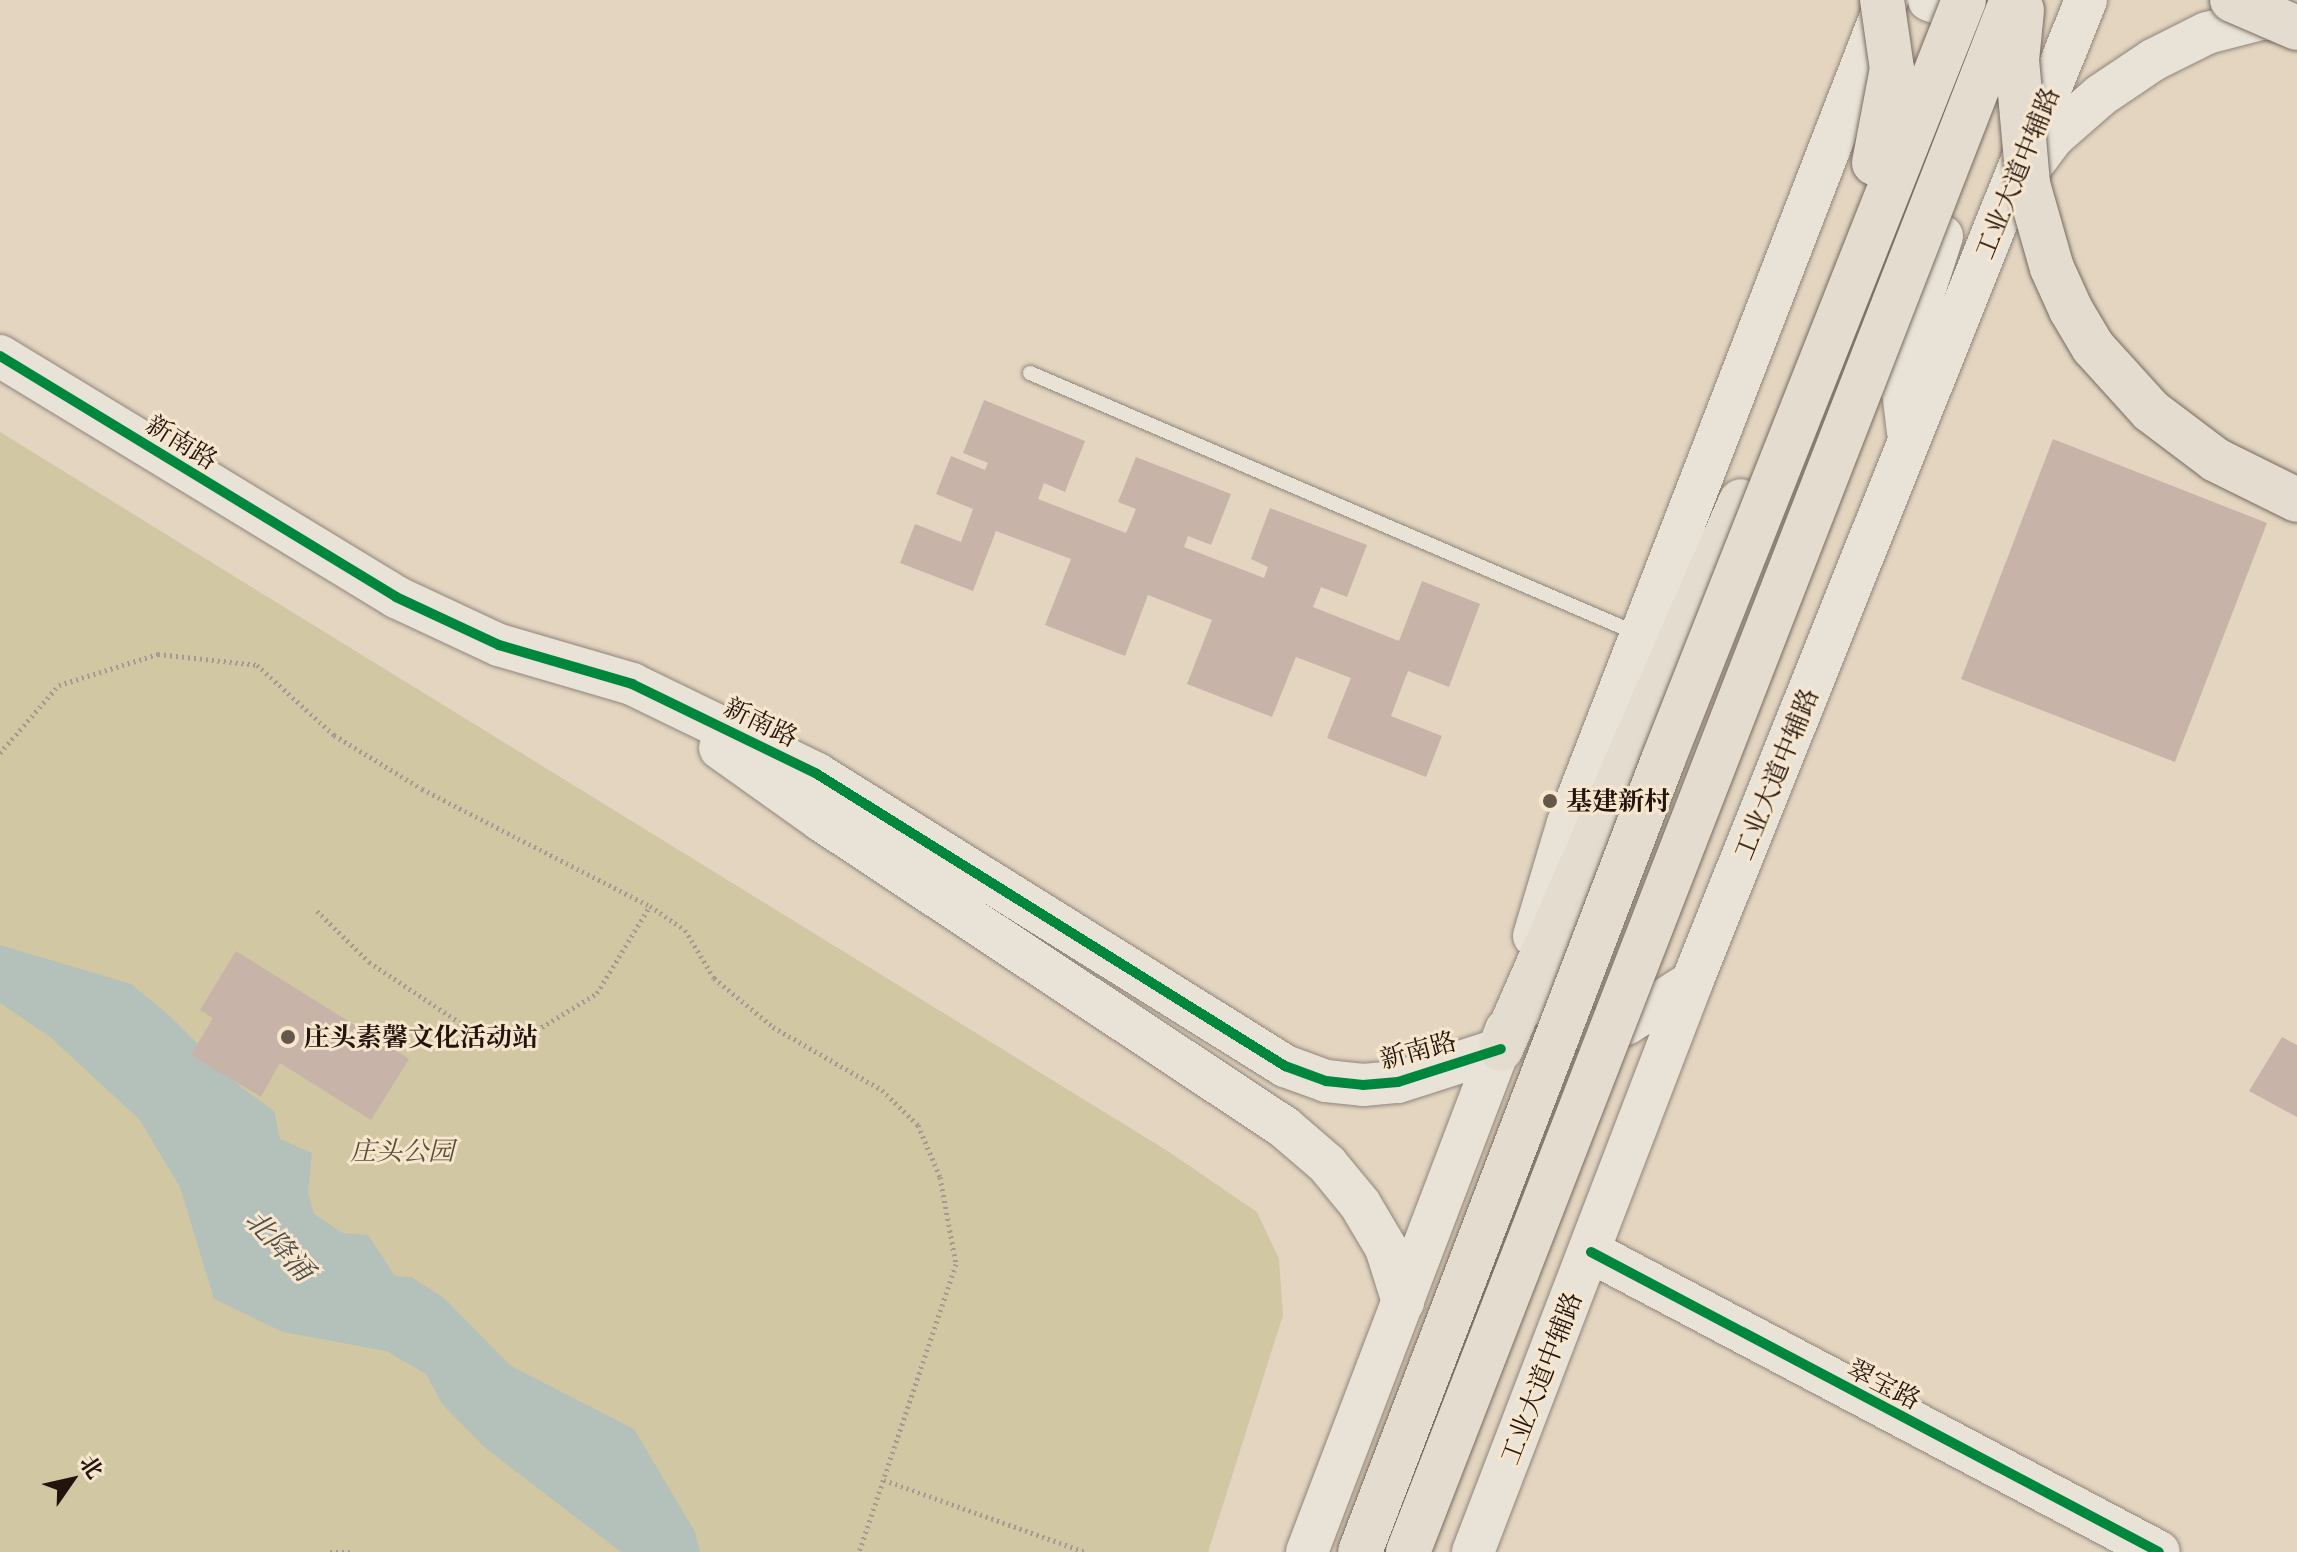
<!DOCTYPE html>
<html>
<head>
<meta charset="utf-8">
<style>
  body { margin:0 }
  #map { position:relative; width:2297px; height:1552px; overflow:hidden; background:#e4d5c1; font-family:"Gentium Book Plus","Noto Serif SC",serif }
  div>[style] { position:absolute }
  [style*='--x'] { left:calc(var(--x)*1px); top:calc(var(--y)*1px); width:calc(var(--w)*1px); rotate:calc(var(--a)*1deg) }
  .green>* { inset:0; background:#d1c7a2 }
  .water>* { inset:0; background:#b4c1ba }
  .building>* { inset:0; background:#c8b3a8 }
  .path>* { height:5px; margin-top:-2.5px; transform-origin:0; background:repeating-linear-gradient(90deg,#a39b93 0 2px,transparent 0 6px) }
  .roads { filter:drop-shadow(0 0 2px #90867a) drop-shadow(0 0 2px #90867a) }
  .lane>* { height:14px; margin:-7px; padding:0 7px; transform-origin:7px; border-radius:7px; background:#e9e2d7 }
  .secondary>* { height:42px; margin:-21px; padding:0 21px; transform-origin:21px; border-radius:21px; background:#e9e2d7 }
  .primary>* { height:44px; margin:-22px; padding:0 22px; transform-origin:22px; border-radius:22px; background:#e5dcd0 }
  .bridges { filter:drop-shadow(0 0 2px #756c61) drop-shadow(0 0 2px #756c61) }
  .primary-bridge>* { height:44px; margin:-22px; padding:0 22px; transform-origin:22px; border-radius:22px; background:#e5dcd0 }
  .cycleway>* { height:10px; margin:-5px; padding:0 5px; transform-origin:5px; border-radius:5px; background:#00873e }
  .dots>* { width:22px; height:22px; translate:-50% -50%; box-sizing:border-box; border:4px solid #f7e6ce; border-radius:50% }
  span { translate:-50% -50%; white-space:nowrap; text-align:center; line-height:1.15; -webkit-text-stroke:6px #f7e6ce; paint-order:stroke }
  .street-label { font-size:26px; color:#22130c }
  .poi-label { font-size:26px; color:#22130c; font-weight:700 }
  .left { translate:0 -50%; text-align:left }
  .park-label { font-size:26px; color:#5a4e37; font-style:italic }
  .water-label { font-size:28px; color:#4e4d48; font-style:italic }
  .north { position:absolute; left:32px; top:1440px; width:80px; height:80px; -webkit-text-stroke:6px #f7e6ce; paint-order:stroke; rotate:56deg; font-size:22px; font-weight:700; line-height:32px; text-align:center; color:#22130c }
  .north::after { content:''; display:block; margin:auto; width:28px; height:36px; background:#22130c; clip-path:polygon(50% 0,100% 100%,50% 72%,0 100%) }
</style>
</head>
<body>
<div id="map">
  <div class="green">
    <div style="clip-path:polygon(0 432px,1166px 1150px,1257px 1212px,1279px 1259px,1283px 1315px,1208px 1552px,0 1552px)"></div>
  </div>
  <div class="water">
    <div style="clip-path:polygon(0 945px,131px 984px,171px 1017px,241px 1087px,274px 1111px,280px 1139px,312px 1153px,308px 1192px,314px 1214px,343px 1233px,368px 1235px,395px 1276px,411px 1277px,444px 1298px,511px 1366px,634px 1429px,695px 1532px,700px 1552px,621px 1552px,483px 1446px,442px 1404px,426px 1374px,386px 1351px,283px 1332px,214px 1299px,180px 1187px,139px 1119px,50px 1037px,0 1003px)"></div>
  </div>
  <div class="building">
    <div style="clip-path:polygon(984px 400px,1085px 441px,1065px 492px,1044px 483px,1038px 499px,1126px 533px,1136px 509px,1118px 502px,1136px 457px,1231px 494px,1211px 545px,1188px 536px,1184px 547px,1264px 578px,1268px 567px,1251px 559px,1270px 508px,1367px 545px,1347px 597px,1321px 587px,1313px 607px,1399px 641px,1422px 581px,1480px 604px,1449px 687px,1408px 671px,1391px 716px,1442px 736px,1426px 777px,1327px 738px,1351px 678px,1296px 657px,1272px 717px,1187px 684px,1212px 620px,1148px 595px,1125px 656px,1045px 625px,1071px 559px,996px 531px,973px 591px,900px 563px,915px 524px,961px 542px,973px 509px,936px 494px,951px 456px,985px 470px,988px 463px,963px 453px)"></div>
    <div style="clip-path:polygon(2053px 439px,2267px 523px,2175px 762px,1961px 679px)"></div>
    <div style="clip-path:polygon(236px 951px,409px 1059px,371px 1120px,280px 1063px,261px 1097px,191px 1055px,213px 1018px,200px 1010px)"></div>
    <div style="clip-path:polygon(2282px 1037px,2297px 1045px,2297px 1117px,2249px 1091px)"></div>
  </div>
  <div class="path">
    <div style="--x:0;--y:753;--w:90;--a:-49.1"></div>
    <div style="--x:59;--y:685;--w:104;--a:-17.4"></div>
    <div style="--x:158;--y:654;--w:100;--a:6.3"></div>
    <div style="--x:257;--y:665;--w:104;--a:42.3"></div>
    <div style="--x:334;--y:735;--w:103;--a:31.5"></div>
    <div style="--x:422;--y:789;--w:256;--a:27.2"></div>
    <div style="--x:650;--y:906;--w:42;--a:34.4"></div>
    <div style="--x:685;--y:930;--w:56;--a:58.9"></div>
    <div style="--x:714;--y:978;--w:77;--a:39.7"></div>
    <div style="--x:773;--y:1027;--w:126;--a:30"></div>
    <div style="--x:882;--y:1090;--w:50;--a:44.2"></div>
    <div style="--x:918;--y:1125;--w:56;--a:67.1"></div>
    <div style="--x:940;--y:1177;--w:88;--a:79.6"></div>
    <div style="--x:956;--y:1264;--w:304;--a:108.6"></div>
    <div style="--x:317;--y:911;--w:73;--a:44.4"></div>
    <div style="--x:369;--y:962;--w:112;--a:33.7"></div>
    <div style="--x:462;--y:1024;--w:54;--a:24.2"></div>
    <div style="--x:511;--y:1046;--w:101;--a:-31.6"></div>
    <div style="--x:597;--y:993;--w:102;--a:-58.7"></div>
    <div style="--x:884;--y:1480;--w:214;--a:19.7"></div>
    <div style="--x:330;--y:1552;--w:22;--a:0"></div>
  </div>
  <div class="roads">
    <div class="lane">
      <div style="--x:1030;--y:373;--w:659;--a:23.22"></div>
    </div>
    <div class="secondary">
      <div style="--x:1929;--y:0;--w:68;--a:19.8"></div>
      <div style="--x:1993;--y:23;--w:19;--a:55"></div>
      <div style="--x:2004;--y:39;--w:26;--a:88"></div>
      <div style="--x:2032;--y:165;--w:34;--a:-53"></div>
      <div style="--x:2052;--y:138;--w:65;--a:-41.3"></div>
      <div style="--x:2101;--y:95;--w:63;--a:-33.9"></div>
      <div style="--x:2153;--y:60;--w:60;--a:-26.6"></div>
      <div style="--x:2207;--y:33;--w:56;--a:-14.5"></div>
      <div style="--x:2261;--y:19;--w:32;--a:0"></div>
      <div style="--x:0;--y:356;--w:464;--a:31.3"></div>
      <div style="--x:396;--y:597;--w:114;--a:25"></div>
      <div style="--x:499;--y:645;--w:139;--a:16.3"></div>
      <div style="--x:632;--y:684;--w:206;--a:25.9"></div>
      <div style="--x:817;--y:774;--w:552;--a:31.96"></div>
      <div style="--x:1285;--y:1066;--w:44;--a:20.1"></div>
      <div style="--x:1326;--y:1081;--w:37;--a:6"></div>
      <div style="--x:1363;--y:1085;--w:35;--a:-5"></div>
      <div style="--x:1398;--y:1082;--w:108;--a:-17.8"></div>
      <div style="--x:1908;--y:432;--w:39;--a:-97"></div>
      <div style="--x:1903;--y:393;--w:58;--a:-83.1"></div>
      <div style="--x:1910;--y:335;--w:104;--a:-72.1"></div>
      <div style="--x:720;--y:748;--w:124;--a:35.5"></div>
      <div style="--x:821;--y:820;--w:556;--a:33.55"></div>
      <div style="--x:1284;--y:1127;--w:57;--a:40.7"></div>
      <div style="--x:1327;--y:1164;--w:52;--a:50.5"></div>
      <div style="--x:1360;--y:1204;--w:51;--a:59.4"></div>
      <div style="--x:1386;--y:1248;--w:57;--a:72.5"></div>
      <div style="--x:1534;--y:936;--w:118;--a:-73.3"></div>
      <div style="--x:1568;--y:823;--w:883;--a:-68.81"></div>
      <div style="--x:1552;--y:991;--w:20;--a:87"></div>
      <div style="--x:1553;--y:1011;--w:45;--a:29.4"></div>
      <div style="--x:1592;--y:1033;--w:35;--a:-15"></div>
      <div style="--x:1626;--y:1024;--w:78;--a:-32.5"></div>
      <div style="--x:1591;--y:1252;--w:642;--a:27.84"></div>
      <div style="--x:1307;--y:1552;--w:559;--a:-69.13"></div>
      <div style="--x:1473;--y:1552;--w:611;--a:-68.98"></div>
      <div style="--x:1692;--y:982;--w:1058;--a:-68.14"></div>
    </div>
    <div class="primary">
      <div style="--x:1501;--y:1049;--w:598;--a:-66.35"></div>
    </div>
  </div>
  <div class="bridges">
    <div class="primary-bridge">
      <div style="--x:2232;--y:0;--w:71;--a:23.3"></div>
      <div style="--x:2022;--y:10;--w:50;--a:95.7"></div>
      <div style="--x:2017;--y:60;--w:124;--a:84.9"></div>
      <div style="--x:2028;--y:184;--w:87;--a:74.1"></div>
      <div style="--x:2052;--y:268;--w:46;--a:65.7"></div>
      <div style="--x:2071;--y:310;--w:43;--a:59.3"></div>
      <div style="--x:2093;--y:347;--w:86;--a:47.8"></div>
      <div style="--x:2151;--y:411;--w:81;--a:37"></div>
      <div style="--x:2216;--y:460;--w:90;--a:26.3"></div>
      <div style="--x:1874;--y:163;--w:96;--a:-79.2"></div>
      <div style="--x:1892;--y:69;--w:70;--a:-98.2"></div>
      <div style="--x:1360;--y:1552;--w:848;--a:-69.06"></div>
      <div style="--x:1663;--y:760;--w:817;--a:-68.39"></div>
      <div style="--x:1408;--y:1552;--w:1665;--a:-68.74"></div>
    </div>
  </div>
  <div class="cycleway">
    <div style="--x:0;--y:356;--w:464;--a:31.3"></div>
    <div style="--x:396;--y:597;--w:114;--a:25"></div>
    <div style="--x:499;--y:645;--w:139;--a:16.3"></div>
    <div style="--x:632;--y:684;--w:206;--a:25.9"></div>
    <div style="--x:817;--y:774;--w:552;--a:31.96"></div>
    <div style="--x:1285;--y:1066;--w:44;--a:20.1"></div>
    <div style="--x:1326;--y:1081;--w:37;--a:6"></div>
    <div style="--x:1363;--y:1085;--w:35;--a:-5"></div>
    <div style="--x:1398;--y:1082;--w:108;--a:-17.8"></div>
    <div style="--x:1591;--y:1252;--w:642;--a:27.84"></div>
  </div>
  <div class="dots">
    <div style="left:1550px;top:801px;background:#66574b"></div>
    <div style="left:288px;top:1037px;background:#66574b"></div>
  </div>
  <div class="street-label">
    <span style="left:2017px;top:173px;rotate:-68deg">工业大道中辅路</span>
    <span style="left:182px;top:442px;rotate:32deg">新南路</span>
    <span style="left:761px;top:722px;rotate:26deg">新南路</span>
    <span style="left:1776px;top:774px;rotate:-68deg">工业大道中辅路</span>
    <span style="left:1418px;top:1050px;rotate:-15deg">新南路</span>
    <span style="left:1541px;top:1378px;rotate:-69deg">工业大道中辅路</span>
    <span style="left:1884px;top:1384px;rotate:27deg">翠宝路</span>
  </div>
  <div class="poi-label">
    <span class="left" style="left:1566px;top:801px">基建新村</span>
    <span class="left" style="left:304px;top:1037px">庄头素馨文化活动站</span>
  </div>
  <div class="park-label">
    <span style="left:402px;top:1151px">庄头公园</span>
  </div>
  <div class="water-label">
    <span style="left:280px;top:1245px;rotate:47deg">北降涌</span>
  </div>
  <div class="north">北</div>
</div>
</body>
</html>
